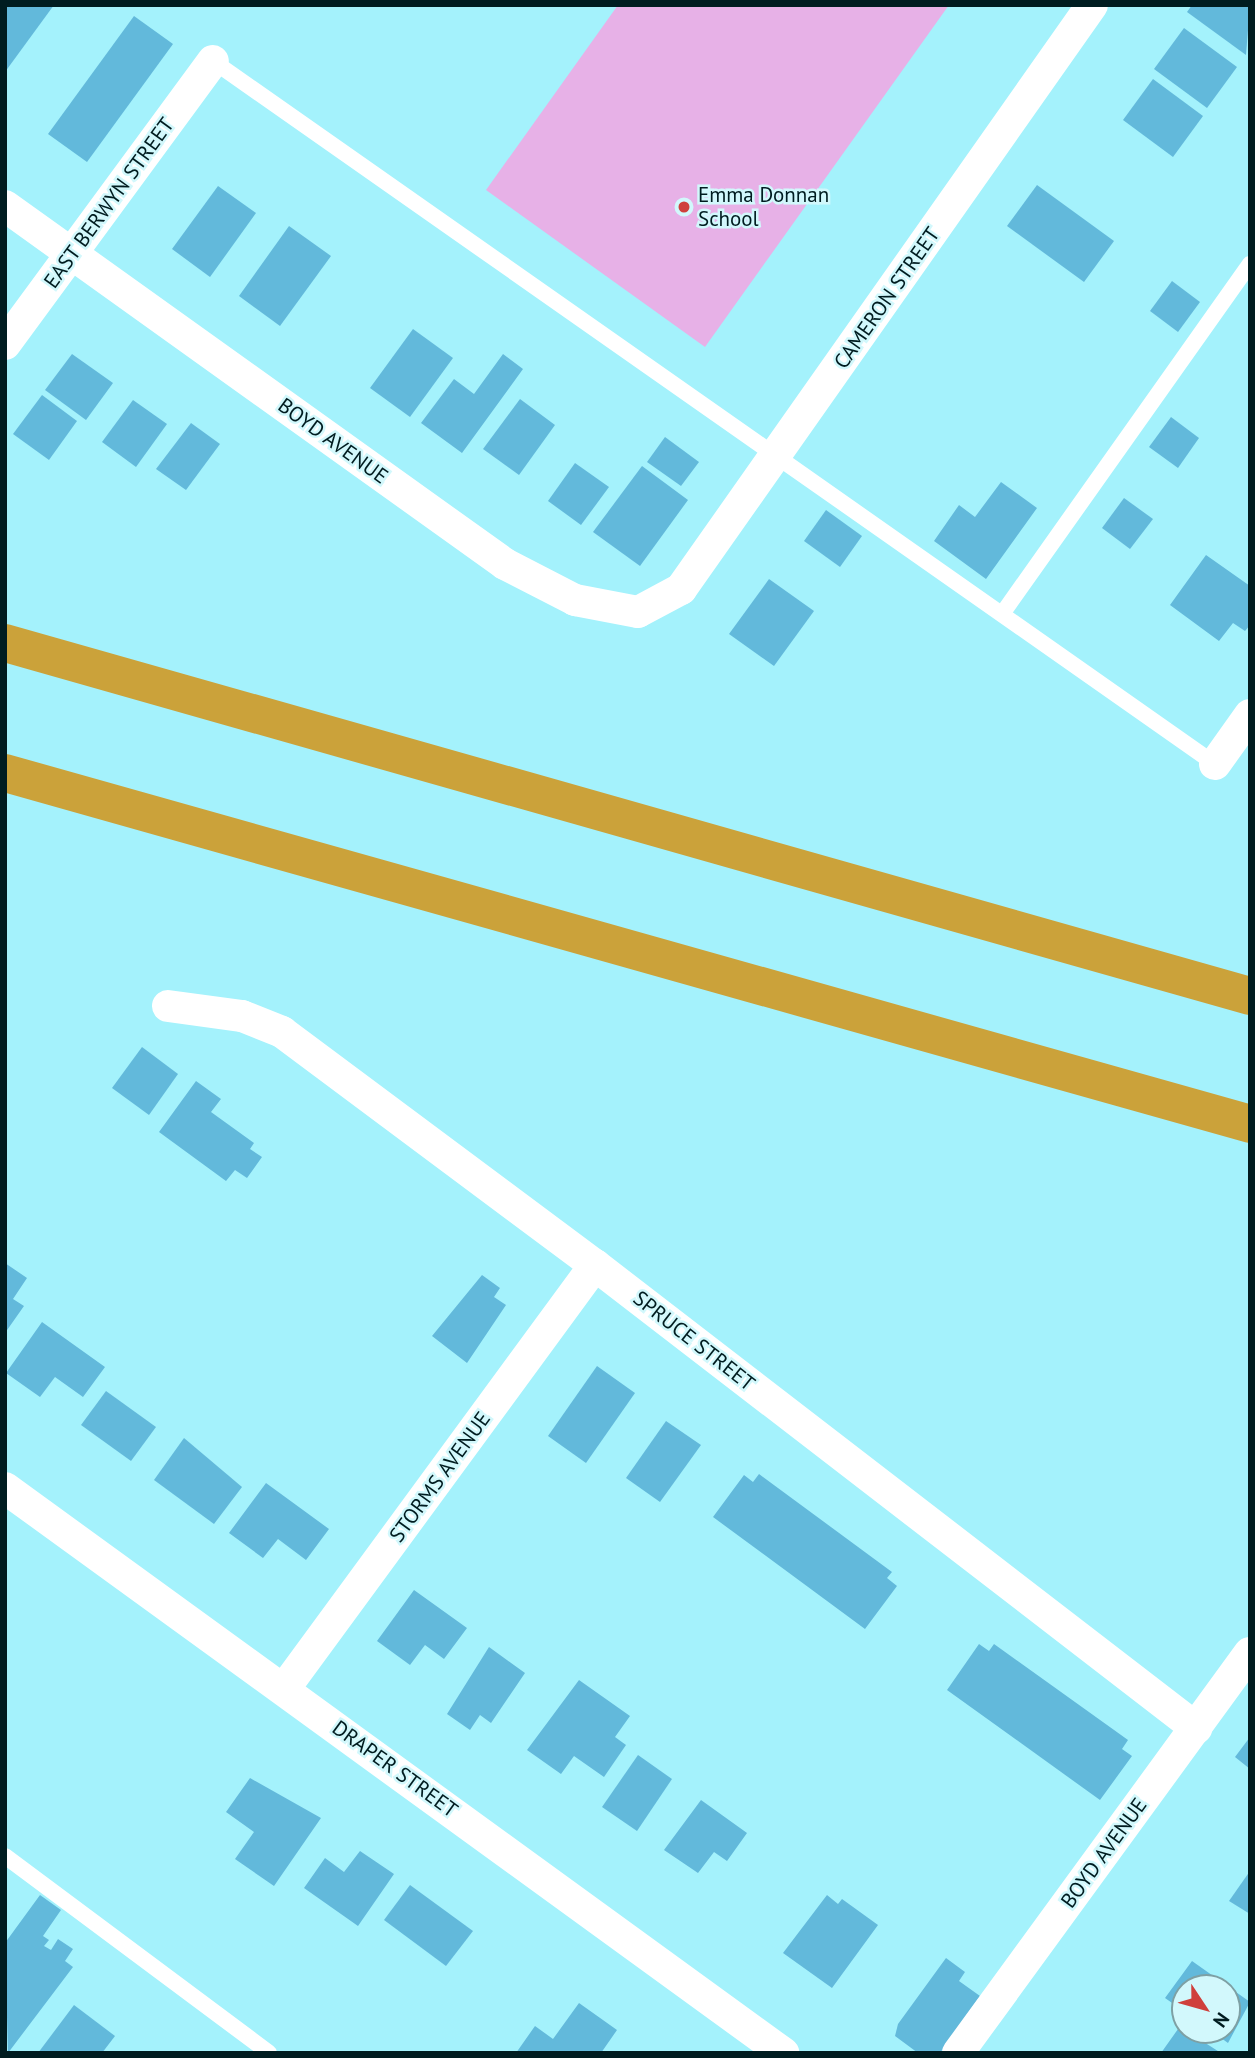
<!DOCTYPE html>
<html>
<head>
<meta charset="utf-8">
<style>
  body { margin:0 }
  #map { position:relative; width:1255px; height:2058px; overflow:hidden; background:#a4f2fc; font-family:"PT Sans",sans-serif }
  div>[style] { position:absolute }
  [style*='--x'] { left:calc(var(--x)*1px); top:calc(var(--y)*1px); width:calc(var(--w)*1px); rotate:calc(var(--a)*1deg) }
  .green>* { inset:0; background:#e7b1e7 }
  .building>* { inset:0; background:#62b9db }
  .lane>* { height:16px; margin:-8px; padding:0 8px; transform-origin:8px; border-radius:8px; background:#fff }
  .street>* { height:32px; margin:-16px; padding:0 16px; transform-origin:16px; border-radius:16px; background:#fff }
  .highway>* { height:38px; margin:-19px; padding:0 19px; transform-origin:19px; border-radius:19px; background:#cba23a }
  .dots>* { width:19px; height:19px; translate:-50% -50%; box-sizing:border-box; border:4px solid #d2f8fc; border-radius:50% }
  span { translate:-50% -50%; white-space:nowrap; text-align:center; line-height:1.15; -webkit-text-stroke:5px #d2f8fc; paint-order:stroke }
  .poi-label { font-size:21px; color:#001c20 }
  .left { translate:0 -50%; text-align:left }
  .street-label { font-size:21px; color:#001c20 }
  .frame { position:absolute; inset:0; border:7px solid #001c20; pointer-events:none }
  .north { position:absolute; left:1171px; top:1974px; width:70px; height:70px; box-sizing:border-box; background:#d2f8fc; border:2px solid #7ea0a4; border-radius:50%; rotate:126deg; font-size:19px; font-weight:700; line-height:28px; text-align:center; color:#001c20 }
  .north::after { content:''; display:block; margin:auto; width:24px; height:32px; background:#cf403c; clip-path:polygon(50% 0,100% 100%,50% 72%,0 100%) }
</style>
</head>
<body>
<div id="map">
  <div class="green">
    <div style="clip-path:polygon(618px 5px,949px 5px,705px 347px,486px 190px)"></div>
  </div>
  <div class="building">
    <div style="clip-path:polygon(5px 5px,54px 5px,5px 72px)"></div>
    <div style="clip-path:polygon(1192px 5px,1250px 5px,1246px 55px,1187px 12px)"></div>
    <div style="clip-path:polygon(134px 16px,173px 44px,87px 162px,48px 134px)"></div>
    <div style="clip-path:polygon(1184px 28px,1237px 67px,1207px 108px,1154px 69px)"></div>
    <div style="clip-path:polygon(1153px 79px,1203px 116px,1173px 157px,1123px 120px)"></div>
    <div style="clip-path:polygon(1037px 185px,1114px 241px,1084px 282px,1007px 226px)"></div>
    <div style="clip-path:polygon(218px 186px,256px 213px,210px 277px,172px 249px)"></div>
    <div style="clip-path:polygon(289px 226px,331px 256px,280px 326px,239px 296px)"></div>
    <div style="clip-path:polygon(1172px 281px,1200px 302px,1178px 332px,1150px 311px)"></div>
    <div style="clip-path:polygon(413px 329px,453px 358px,410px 417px,370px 388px)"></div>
    <div style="clip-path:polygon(72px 354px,113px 383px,86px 420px,45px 390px)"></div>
    <div style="clip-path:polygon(503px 354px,523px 369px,462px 453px,421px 423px,454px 379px,474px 394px)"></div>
    <div style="clip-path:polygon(42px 395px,77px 421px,49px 460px,13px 434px)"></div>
    <div style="clip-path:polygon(520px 399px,555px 425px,519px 475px,483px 449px)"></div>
    <div style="clip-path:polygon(133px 400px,167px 424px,136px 467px,102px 442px)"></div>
    <div style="clip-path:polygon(1171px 417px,1199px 438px,1178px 468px,1149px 447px)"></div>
    <div style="clip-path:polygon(191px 423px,220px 444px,186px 490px,156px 469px)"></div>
    <div style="clip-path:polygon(665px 437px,699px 462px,681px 486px,647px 462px)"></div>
    <div style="clip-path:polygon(575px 463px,609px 487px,581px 525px,548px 501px)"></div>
    <div style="clip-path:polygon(642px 466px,688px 500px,640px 566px,593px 532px)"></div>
    <div style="clip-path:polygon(1001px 482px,1037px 508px,986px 579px,934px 541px,959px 505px,975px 517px)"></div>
    <div style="clip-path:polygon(1124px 498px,1153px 519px,1130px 549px,1102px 528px)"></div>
    <div style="clip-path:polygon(826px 510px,862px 536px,840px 567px,804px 541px)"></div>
    <div style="clip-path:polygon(1206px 555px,1250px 586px,1250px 625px,1245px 631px,1233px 623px,1219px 641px,1170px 605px)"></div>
    <div style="clip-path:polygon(769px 579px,814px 611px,774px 666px,729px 634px)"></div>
    <div style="clip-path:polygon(142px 1047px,178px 1074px,149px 1115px,112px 1088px)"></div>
    <div style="clip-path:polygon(196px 1081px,221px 1099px,211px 1112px,254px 1143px,250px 1149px,262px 1157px,247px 1178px,235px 1170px,226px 1181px,159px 1132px)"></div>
    <div style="clip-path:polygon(5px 1263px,27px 1278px,13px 1299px,24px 1306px,5px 1333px)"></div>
    <div style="clip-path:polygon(482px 1275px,500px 1288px,494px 1297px,506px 1305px,467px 1363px,432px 1336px)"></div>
    <div style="clip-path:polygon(42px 1322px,105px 1367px,83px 1397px,55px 1377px,40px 1397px,6px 1373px)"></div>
    <div style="clip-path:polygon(597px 1366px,635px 1393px,586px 1463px,548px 1436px)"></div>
    <div style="clip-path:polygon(106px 1391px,156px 1427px,131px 1461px,81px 1425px)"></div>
    <div style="clip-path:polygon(666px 1421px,701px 1445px,660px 1502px,626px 1478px)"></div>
    <div style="clip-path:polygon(184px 1438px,242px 1487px,214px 1524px,154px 1480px)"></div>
    <div style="clip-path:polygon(759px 1474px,892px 1572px,887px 1578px,897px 1586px,865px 1629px,713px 1517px,744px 1475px,753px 1482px)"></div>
    <div style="clip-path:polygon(266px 1483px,329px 1529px,306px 1560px,278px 1539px,263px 1558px,229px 1533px)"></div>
    <div style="clip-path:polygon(414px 1590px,467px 1628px,444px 1659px,425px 1645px,410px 1665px,377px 1641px)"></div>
    <div style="clip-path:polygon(979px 1644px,989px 1651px,994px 1644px,1128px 1740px,1122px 1749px,1132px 1756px,1100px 1800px,947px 1690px)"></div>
    <div style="clip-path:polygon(489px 1647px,525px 1673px,491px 1723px,480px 1715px,470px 1730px,447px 1714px)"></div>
    <div style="clip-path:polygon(579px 1680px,630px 1716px,615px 1737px,626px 1745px,604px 1777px,574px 1756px,561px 1774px,527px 1750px)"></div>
    <div style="clip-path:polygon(1250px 1737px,1250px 1769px,1235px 1757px)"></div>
    <div style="clip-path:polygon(638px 1755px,672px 1779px,637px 1831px,602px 1807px)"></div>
    <div style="clip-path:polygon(250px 1778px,321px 1818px,274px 1886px,235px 1859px,254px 1832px,226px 1812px)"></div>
    <div style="clip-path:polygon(701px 1800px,747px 1833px,727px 1861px,714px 1852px,698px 1873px,664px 1850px)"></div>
    <div style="clip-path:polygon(360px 1851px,394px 1874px,358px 1926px,304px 1888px,325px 1858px,344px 1872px)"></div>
    <div style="clip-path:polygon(1250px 1871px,1250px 1914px,1229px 1901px)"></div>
    <div style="clip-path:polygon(410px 1885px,473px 1931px,446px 1966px,384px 1920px)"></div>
    <div style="clip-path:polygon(40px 1895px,61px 1910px,43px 1936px,49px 1940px,44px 1946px,51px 1950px,58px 1939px,73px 1949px,65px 1961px,73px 1967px,8px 2053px,5px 1943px)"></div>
    <div style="clip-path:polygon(827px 1895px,838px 1904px,842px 1899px,878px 1925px,832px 1988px,783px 1953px)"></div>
    <div style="clip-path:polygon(946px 1958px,965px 1972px,959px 1981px,980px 1996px,940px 2053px,918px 2053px,895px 2036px,898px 2024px)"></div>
    <div style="clip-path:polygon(1192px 1961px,1250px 2002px,1228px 2043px,1210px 2030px,1227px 2030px,1227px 1988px,1185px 1988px,1185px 2012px,1165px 1998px)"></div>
    <div style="clip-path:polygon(579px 2003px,617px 2030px,601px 2053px,516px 2053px,535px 2026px,553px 2039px)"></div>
    <div style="clip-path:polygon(74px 2005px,115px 2036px,102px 2053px,38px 2053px)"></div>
    <div style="clip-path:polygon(1183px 2022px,1185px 2030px,1221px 2053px,1161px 2053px)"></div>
  </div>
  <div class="lane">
    <div style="--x:213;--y:61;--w:1224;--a:35.05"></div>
    <div style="--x:1002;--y:614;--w:429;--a:-54.7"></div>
    <div style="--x:5;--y:1856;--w:329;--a:36.7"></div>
  </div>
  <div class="street">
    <div style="--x:5;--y:206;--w:615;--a:35.6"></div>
    <div style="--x:505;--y:564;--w:79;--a:27.2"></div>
    <div style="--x:575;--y:600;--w:64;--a:10.8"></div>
    <div style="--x:638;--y:612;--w:49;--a:-28.1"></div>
    <div style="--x:681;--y:589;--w:714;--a:-54.86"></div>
    <div style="--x:5;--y:344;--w:351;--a:-53.7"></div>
    <div style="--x:1215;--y:764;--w:60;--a:-54.5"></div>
    <div style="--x:168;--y:1006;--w:75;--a:7.7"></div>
    <div style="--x:242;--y:1016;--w:43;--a:21.8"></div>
    <div style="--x:282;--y:1032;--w:390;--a:36.7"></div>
    <div style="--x:595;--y:1265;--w:759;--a:37.61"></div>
    <div style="--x:5;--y:1488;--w:962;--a:35.99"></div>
    <div style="--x:284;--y:1689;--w:526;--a:-53.74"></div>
    <div style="--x:958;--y:2053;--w:495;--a:-53.9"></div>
  </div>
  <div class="highway">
    <div style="--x:5;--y:643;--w:1294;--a:15.83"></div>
    <div style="--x:5;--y:773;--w:1294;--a:15.74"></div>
  </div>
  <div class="dots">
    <div style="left:684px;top:207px;background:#cf403c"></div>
  </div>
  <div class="poi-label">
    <span class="left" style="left:698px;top:207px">Emma Donnan<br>School</span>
  </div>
  <div class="street-label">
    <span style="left:109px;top:203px;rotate:-54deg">EAST BERWYN STREET</span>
    <span style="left:887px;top:298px;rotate:-55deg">CAMERON STREET</span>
    <span style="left:333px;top:441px;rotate:36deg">BOYD AVENUE</span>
    <span style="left:694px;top:1341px;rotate:38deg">SPRUCE STREET</span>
    <span style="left:440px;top:1477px;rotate:-54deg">STORMS AVENUE</span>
    <span style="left:395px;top:1769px;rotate:36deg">DRAPER STREET</span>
    <span style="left:1104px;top:1853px;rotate:-54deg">BOYD AVENUE</span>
  </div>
  <div class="frame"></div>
  <div class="north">N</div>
</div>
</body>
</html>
